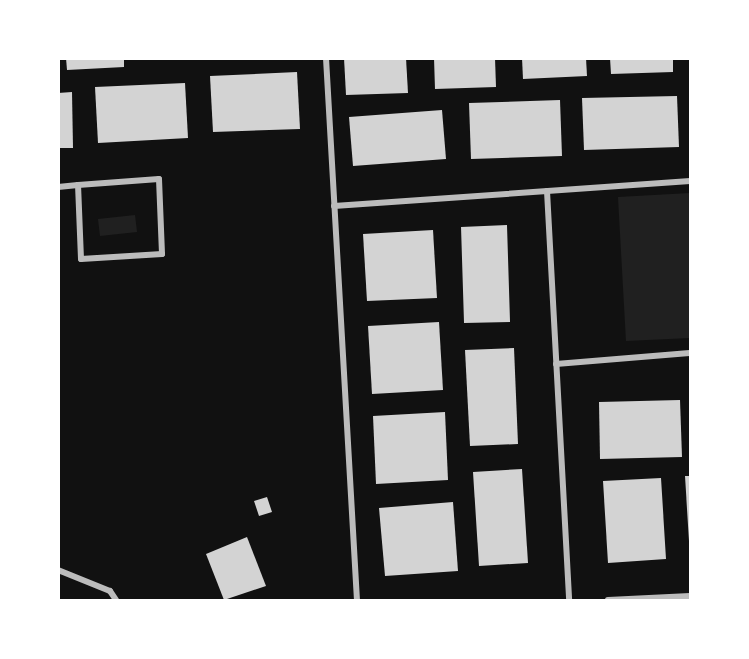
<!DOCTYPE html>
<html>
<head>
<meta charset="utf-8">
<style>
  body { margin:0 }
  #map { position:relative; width:749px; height:659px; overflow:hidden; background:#111; font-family:Rubik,sans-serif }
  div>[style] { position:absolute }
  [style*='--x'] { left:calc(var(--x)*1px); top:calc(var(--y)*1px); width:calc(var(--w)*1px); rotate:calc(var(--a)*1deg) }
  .green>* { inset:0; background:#202020 }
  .building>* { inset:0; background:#d3d3d3 }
  .minor>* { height:6px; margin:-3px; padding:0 3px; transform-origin:3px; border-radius:3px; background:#bcbcbc }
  span { translate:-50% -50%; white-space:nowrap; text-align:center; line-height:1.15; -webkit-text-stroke:6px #fff; paint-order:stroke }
  .frame { position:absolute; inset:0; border:60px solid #fff; pointer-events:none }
</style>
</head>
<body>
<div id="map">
  <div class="green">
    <div style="clip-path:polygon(690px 193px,690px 338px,626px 341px,618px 197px)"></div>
    <div style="clip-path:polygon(135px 215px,137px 232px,100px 236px,98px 219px)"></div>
  </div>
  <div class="building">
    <div style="clip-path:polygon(66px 58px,124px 58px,124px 67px,67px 70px)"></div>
    <div style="clip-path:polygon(344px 58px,406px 58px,408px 93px,346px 95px)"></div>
    <div style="clip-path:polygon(434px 58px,495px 58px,496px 87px,435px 89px)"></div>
    <div style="clip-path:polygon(522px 58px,586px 58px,587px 76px,523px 79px)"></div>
    <div style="clip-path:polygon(610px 58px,673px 58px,673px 72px,611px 74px)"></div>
    <div style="clip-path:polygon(297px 72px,300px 129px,213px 132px,210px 76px)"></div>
    <div style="clip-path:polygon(185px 83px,188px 138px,98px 143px,95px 87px)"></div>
    <div style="clip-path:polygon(72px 92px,73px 148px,58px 148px,58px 93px)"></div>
    <div style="clip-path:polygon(677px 96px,679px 147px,584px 150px,582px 98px)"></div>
    <div style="clip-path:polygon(560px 100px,562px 156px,471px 159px,469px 103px)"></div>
    <div style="clip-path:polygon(442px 110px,446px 159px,353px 166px,349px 117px)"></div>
    <div style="clip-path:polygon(507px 225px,510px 322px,464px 323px,461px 227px)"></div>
    <div style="clip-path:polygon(433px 230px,437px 298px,367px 301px,363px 234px)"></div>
    <div style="clip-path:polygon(439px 322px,443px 390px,372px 394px,368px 326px)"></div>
    <div style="clip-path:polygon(514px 348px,518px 444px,470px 446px,465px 350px)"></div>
    <div style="clip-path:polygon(680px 400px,682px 457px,600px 459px,599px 402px)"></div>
    <div style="clip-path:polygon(445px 412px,448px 480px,376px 484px,373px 416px)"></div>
    <div style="clip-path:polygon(522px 469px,528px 563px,479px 566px,473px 472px)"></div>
    <div style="clip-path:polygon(685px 476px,690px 476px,690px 540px,689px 541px)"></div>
    <div style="clip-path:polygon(661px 478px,666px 559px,608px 563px,603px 481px)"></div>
    <div style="clip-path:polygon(267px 497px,272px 512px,259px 516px,254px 501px)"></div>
    <div style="clip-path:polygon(453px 502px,458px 571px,385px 576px,379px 508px)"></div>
    <div style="clip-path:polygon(247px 537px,266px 586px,224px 600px,206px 554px)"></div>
  </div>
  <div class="minor">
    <div style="--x:326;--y:58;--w:543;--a:86.73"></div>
    <div style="--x:58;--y:187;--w:20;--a:-6"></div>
    <div style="--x:78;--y:185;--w:81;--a:-4.2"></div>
    <div style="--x:159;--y:179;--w:75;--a:87.7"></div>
    <div style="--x:162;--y:254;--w:81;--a:176.5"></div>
    <div style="--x:81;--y:259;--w:74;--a:-92.3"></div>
    <div style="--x:547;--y:191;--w:410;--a:86.9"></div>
    <div style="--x:334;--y:206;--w:357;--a:-4"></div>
    <div style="--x:556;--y:364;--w:134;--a:-4.7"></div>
    <div style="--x:58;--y:570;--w:56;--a:22"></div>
    <div style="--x:110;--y:591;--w:11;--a:56"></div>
    <div style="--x:608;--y:600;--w:82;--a:-2.8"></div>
  </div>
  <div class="frame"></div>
</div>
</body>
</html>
